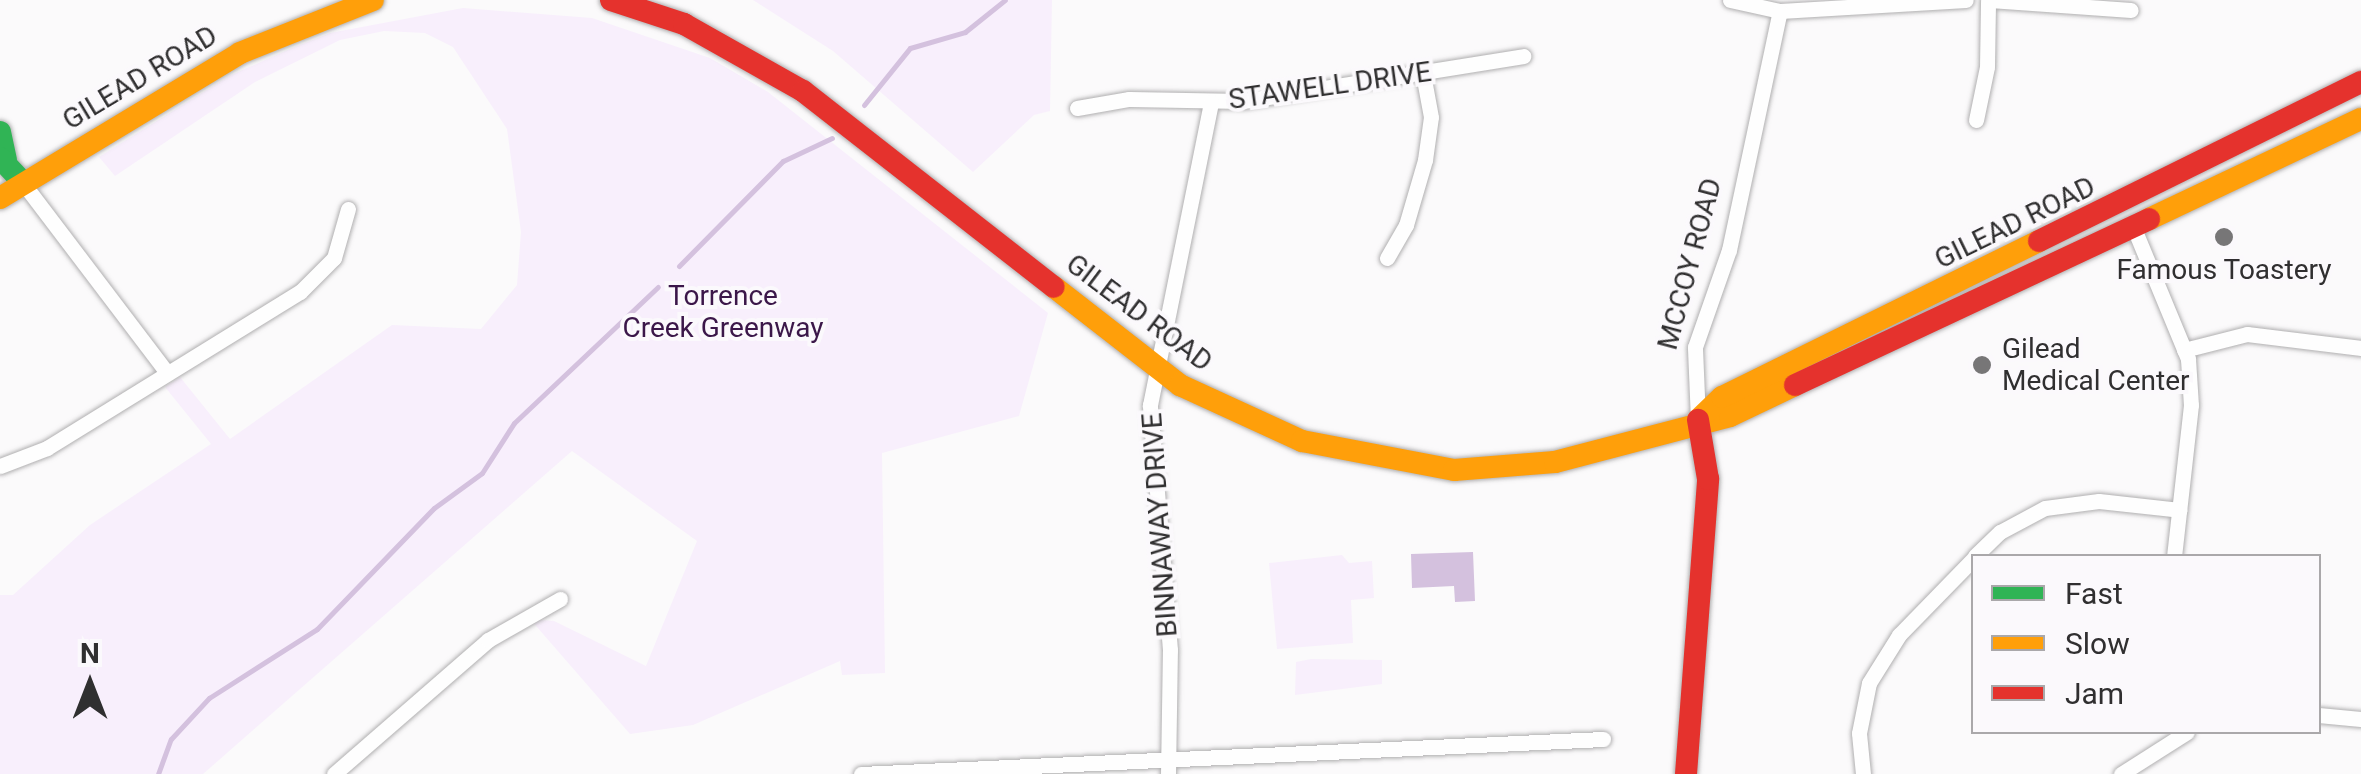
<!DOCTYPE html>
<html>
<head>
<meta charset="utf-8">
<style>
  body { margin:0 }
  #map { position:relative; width:2361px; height:774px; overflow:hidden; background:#fbfafb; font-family:Roboto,sans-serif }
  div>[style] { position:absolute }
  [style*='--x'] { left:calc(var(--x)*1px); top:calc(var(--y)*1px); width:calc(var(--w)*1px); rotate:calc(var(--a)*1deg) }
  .green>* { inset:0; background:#f8effc }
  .water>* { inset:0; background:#d4c1de }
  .stream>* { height:5px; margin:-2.5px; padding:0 2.5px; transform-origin:2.5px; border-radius:2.5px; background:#d4c1de }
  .roads { filter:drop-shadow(0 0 2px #b0afb0) drop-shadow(0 0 2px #b0afb0) }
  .street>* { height:15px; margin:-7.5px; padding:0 7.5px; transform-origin:7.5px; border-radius:7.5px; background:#fefefe }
  .fast>* { height:22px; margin:-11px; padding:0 11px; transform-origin:11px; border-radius:11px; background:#30b455 }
  .slow>* { height:22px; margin:-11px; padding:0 11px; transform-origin:11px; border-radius:11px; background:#ff9f0a }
  .jam>* { height:22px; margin:-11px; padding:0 11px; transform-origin:11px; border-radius:11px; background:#e5322d }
  .dots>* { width:28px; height:28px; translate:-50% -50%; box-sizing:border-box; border:5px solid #fbf9fc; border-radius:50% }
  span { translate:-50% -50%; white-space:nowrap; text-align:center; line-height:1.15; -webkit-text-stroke:8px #fbf9fc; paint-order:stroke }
  .street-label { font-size:28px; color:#302f30 }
  .poi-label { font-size:28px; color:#302f30 }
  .left { translate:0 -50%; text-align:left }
  .park-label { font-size:28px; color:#3b1749 }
  .legend { position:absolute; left:1971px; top:554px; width:350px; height:180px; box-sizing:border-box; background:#fbf9fc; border:2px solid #aaa8aa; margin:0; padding:12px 18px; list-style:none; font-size:30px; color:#302f30 }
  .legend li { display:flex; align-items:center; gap:20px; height:50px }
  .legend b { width:50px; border:2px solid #aaa8aa }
  .north { position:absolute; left:40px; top:634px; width:100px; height:100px; -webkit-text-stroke:8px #fbf9fc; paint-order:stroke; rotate:0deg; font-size:28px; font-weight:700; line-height:40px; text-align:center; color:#302f30 }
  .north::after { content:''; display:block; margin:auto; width:35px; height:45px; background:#302f30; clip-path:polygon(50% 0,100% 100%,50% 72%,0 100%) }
</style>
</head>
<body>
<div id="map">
  <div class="green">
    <div style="clip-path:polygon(753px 0,1052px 0,1050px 111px,1034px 115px,973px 172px,833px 51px)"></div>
    <div style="clip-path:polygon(463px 8px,592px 18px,710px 58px,768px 92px,1048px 313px,1019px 416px,882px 453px,885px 673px,842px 675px,840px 661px,693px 725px,630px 734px,530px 619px,554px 621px,646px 666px,697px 541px,572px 451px,203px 774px,0 774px,0 595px,13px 595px,90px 525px,211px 444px,165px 387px,180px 377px,230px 439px,392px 325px,481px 329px,517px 285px,521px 232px,507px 129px,453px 47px,425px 33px,384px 31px,340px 40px,255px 82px,115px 176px,99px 157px,229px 76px,292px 48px,330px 33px)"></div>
    <div style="clip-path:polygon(1342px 555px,1349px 563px,1372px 561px,1374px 598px,1351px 600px,1353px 643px,1277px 649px,1269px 563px)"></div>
    <div style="clip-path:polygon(1311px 659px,1382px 660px,1382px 684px,1295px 695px,1296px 662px)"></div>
  </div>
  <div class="water">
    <div style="clip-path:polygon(1473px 552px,1475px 601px,1455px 602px,1454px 586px,1412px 588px,1411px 554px)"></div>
  </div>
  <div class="stream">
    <div style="--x:864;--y:105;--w:73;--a:-51.1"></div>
    <div style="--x:910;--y:48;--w:57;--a:-16.2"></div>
    <div style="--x:965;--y:32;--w:51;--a:-38.7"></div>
    <div style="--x:679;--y:266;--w:148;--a:-45.3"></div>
    <div style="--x:783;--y:161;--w:54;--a:-25.1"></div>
    <div style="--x:158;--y:774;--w:37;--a:-70"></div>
    <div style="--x:171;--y:739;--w:56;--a:-47.2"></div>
    <div style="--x:209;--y:698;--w:128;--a:-32.6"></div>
    <div style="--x:317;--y:629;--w:168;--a:-46"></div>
    <div style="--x:434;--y:508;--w:59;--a:-36.1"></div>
    <div style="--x:482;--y:473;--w:59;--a:-57.4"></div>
    <div style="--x:514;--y:423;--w:198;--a:-43.4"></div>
  </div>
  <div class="roads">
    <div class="street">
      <div style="--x:1730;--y:0;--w:51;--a:12.4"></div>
      <div style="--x:1780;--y:11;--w:186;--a:-3.4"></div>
      <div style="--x:1990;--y:0;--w:141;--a:4.1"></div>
      <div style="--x:1077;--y:108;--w:53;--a:-9.8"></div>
      <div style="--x:1129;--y:99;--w:114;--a:1"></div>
      <div style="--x:1243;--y:101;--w:284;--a:-9.1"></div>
      <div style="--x:1976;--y:120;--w:54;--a:-78.3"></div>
      <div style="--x:1987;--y:67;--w:67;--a:-89.1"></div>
      <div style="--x:23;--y:183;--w:238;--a:52.8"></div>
      <div style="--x:2133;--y:226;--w:144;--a:67.5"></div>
      <div style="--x:2188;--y:359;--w:46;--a:86.3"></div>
      <div style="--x:2191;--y:405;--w:152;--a:96.4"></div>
      <div style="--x:1387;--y:258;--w:38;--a:-60"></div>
      <div style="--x:1406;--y:225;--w:68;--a:-73.7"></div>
      <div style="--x:1425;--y:160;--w:43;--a:-82.1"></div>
      <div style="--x:1431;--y:117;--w:44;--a:-100.5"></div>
      <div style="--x:2184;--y:350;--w:65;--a:-14.3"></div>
      <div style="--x:2247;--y:334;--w:115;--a:7"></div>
      <div style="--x:1698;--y:420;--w:73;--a:-92.4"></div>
      <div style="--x:1695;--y:347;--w:103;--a:-70.7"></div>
      <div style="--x:1729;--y:250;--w:244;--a:-78"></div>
      <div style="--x:0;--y:466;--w:50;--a:-21"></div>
      <div style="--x:47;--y:448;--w:297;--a:-31.7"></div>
      <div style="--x:300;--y:292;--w:48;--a:-45"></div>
      <div style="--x:334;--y:258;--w:51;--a:-74.1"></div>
      <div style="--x:1975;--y:556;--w:35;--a:-44"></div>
      <div style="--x:2000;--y:532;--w:51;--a:-28.1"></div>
      <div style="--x:2045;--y:508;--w:54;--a:-7.4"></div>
      <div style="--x:2099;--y:501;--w:81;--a:6.3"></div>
      <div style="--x:2318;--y:715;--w:43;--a:5.3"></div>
      <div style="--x:334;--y:774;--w:204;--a:-41"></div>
      <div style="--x:488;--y:640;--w:83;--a:-29.7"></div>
      <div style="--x:861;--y:774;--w:743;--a:-2.7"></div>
      <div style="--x:1168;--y:774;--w:124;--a:-89.1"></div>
      <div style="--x:1170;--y:650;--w:246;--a:-94.7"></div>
      <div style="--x:1150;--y:405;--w:309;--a:-78.6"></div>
      <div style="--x:1863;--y:774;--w:41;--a:-95.6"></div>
      <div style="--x:1859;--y:733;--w:51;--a:-78.7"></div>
      <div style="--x:1869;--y:683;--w:57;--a:-58"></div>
      <div style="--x:1899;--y:635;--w:107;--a:-45.8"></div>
      <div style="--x:2121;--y:774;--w:78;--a:-32.5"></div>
    </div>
    <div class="fast">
      <div style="--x:0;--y:132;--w:29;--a:78"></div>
      <div style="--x:0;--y:158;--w:34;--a:47"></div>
    </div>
    <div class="slow">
      <div style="--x:0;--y:198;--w:280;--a:-31.1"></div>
      <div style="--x:240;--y:53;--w:143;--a:-21.7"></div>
      <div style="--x:2149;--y:219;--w:234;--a:-25.3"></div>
      <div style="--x:1054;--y:287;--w:160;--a:37.9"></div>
      <div style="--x:1180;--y:385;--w:134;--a:24.7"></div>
      <div style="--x:1302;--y:441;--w:155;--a:10.8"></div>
      <div style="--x:1454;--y:470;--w:101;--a:-4.5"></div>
      <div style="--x:1555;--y:462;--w:181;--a:-14.7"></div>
      <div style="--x:1730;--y:416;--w:72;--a:-25.5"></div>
      <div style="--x:1698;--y:420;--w:33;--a:-44"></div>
      <div style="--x:1722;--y:397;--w:353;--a:-26.2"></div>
    </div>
    <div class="jam">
      <div style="--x:611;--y:0;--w:77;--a:18.2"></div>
      <div style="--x:684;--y:24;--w:137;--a:29.4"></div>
      <div style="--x:803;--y:91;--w:318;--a:38"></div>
      <div style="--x:2039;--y:241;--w:359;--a:-26.3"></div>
      <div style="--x:1795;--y:385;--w:391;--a:-25.1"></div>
      <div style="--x:1686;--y:774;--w:296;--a:-85.7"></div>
      <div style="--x:1708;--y:479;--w:60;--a:-99.6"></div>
    </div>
  </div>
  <div class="dots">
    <div style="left:2224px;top:237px;background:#777677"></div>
    <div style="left:1982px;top:365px;background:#777677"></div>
  </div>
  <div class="street-label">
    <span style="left:140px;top:78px;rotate:-31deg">GILEAD ROAD</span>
    <span style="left:1330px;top:86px;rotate:-8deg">STAWELL DRIVE</span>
    <span style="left:2015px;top:223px;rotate:-26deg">GILEAD ROAD</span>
    <span style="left:1690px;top:264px;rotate:-75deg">MCCOY ROAD</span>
    <span style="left:1139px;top:313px;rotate:37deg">GILEAD ROAD</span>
    <span style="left:1160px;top:525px;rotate:-94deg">BINNAWAY DRIVE</span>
  </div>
  <div class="poi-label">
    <span style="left:2224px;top:270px">Famous Toastery</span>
    <span class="left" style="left:2002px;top:365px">Gilead<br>Medical Center</span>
  </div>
  <div class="park-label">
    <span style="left:723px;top:312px">Torrence<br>Creek Greenway</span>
  </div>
  <ul class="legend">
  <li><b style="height:12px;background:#30b455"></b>Fast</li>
  <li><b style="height:12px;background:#ff9f0a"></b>Slow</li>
  <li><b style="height:12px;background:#e5322d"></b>Jam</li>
  </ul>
  <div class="north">N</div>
</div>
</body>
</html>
